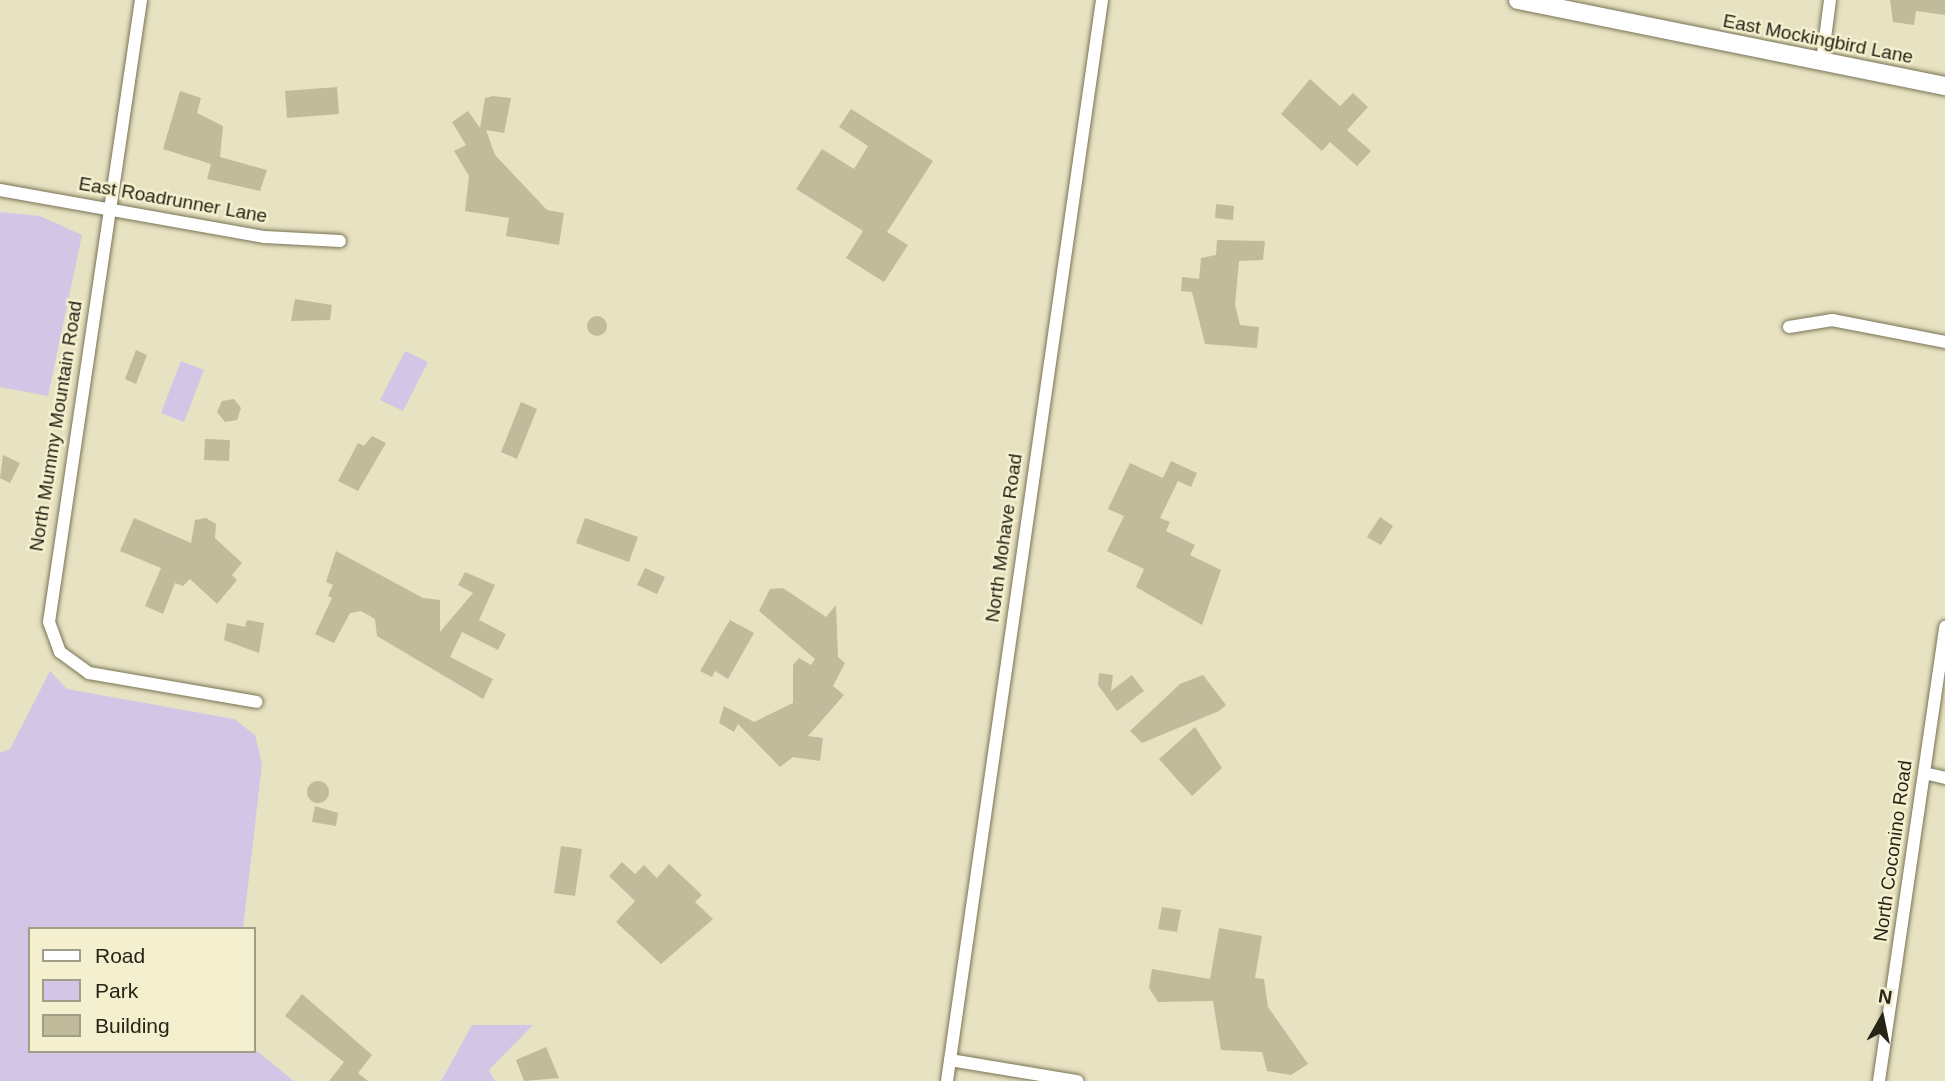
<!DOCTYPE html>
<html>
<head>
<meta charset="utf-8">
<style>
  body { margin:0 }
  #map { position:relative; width:1945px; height:1081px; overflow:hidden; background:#e7e2c1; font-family:Arial,sans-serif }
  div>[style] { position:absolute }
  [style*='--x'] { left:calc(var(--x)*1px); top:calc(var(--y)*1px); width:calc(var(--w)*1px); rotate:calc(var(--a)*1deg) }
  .green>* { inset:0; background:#d2c6e7 }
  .building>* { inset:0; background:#c0bb9b }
  .round { border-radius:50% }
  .roads { filter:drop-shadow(0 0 2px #797456) drop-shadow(0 0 2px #797456) }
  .street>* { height:12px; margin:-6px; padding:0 6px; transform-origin:6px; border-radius:6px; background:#fff }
  .secondary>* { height:18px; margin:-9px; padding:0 9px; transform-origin:9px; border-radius:9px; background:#fff }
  span { translate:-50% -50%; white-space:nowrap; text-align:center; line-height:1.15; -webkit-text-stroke:5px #f4efce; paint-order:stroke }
  .street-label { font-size:19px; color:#262417 }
  .legend { position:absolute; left:28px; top:927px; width:228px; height:126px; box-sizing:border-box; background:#f4efce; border:2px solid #a29e85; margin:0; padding:9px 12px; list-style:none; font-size:21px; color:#262417 }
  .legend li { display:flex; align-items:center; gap:14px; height:35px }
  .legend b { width:35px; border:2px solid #a29e85 }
  .north { position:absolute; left:1847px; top:983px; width:70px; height:70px; -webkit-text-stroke:5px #f4efce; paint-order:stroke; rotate:9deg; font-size:19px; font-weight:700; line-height:28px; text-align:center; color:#262417 }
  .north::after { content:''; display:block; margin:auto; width:24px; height:32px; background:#262417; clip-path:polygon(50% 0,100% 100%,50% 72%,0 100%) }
</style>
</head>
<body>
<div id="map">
  <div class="green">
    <div style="clip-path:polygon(0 212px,40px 216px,82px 235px,48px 396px,0 387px)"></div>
    <div style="clip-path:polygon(405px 351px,428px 362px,403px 411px,380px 400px)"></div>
    <div style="clip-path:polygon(181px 361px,204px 370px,184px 422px,161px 413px)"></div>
    <div style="clip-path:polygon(50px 671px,67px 689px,234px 719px,255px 735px,262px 764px,243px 929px,30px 929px,30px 1051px,254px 1049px,294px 1081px,0 1081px,0 753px,10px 749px)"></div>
    <div style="clip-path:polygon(472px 1025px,533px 1025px,489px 1070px,495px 1081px,441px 1081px)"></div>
  </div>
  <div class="building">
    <div style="clip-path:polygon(1890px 0,1945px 0,1945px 15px,1916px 11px,1914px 25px,1893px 22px)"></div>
    <div style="clip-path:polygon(1310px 79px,1340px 106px,1353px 93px,1368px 107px,1347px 130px,1371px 151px,1357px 166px,1330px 142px,1322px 151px,1281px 114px)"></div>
    <div style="clip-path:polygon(337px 87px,339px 114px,287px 118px,285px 91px)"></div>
    <div style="clip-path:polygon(180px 91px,201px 98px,197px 113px,223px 126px,220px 157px,267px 170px,260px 191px,207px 179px,211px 164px,163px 149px)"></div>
    <div style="clip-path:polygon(493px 96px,511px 98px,504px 133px,486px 130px,495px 155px,547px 210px,564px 213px,559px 245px,506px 236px,509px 218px,465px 211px,469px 176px,454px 151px,466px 145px,452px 122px,468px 111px,480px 128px,485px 98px)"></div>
    <div style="clip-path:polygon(851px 109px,933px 161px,887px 232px,908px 245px,884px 282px,846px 258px,863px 231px,796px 189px,822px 149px,854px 169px,868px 146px,839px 127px)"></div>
    <div style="clip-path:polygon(1216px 204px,1234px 206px,1233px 220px,1215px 218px)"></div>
    <div style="clip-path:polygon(1217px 240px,1265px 241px,1263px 260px,1239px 261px,1235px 305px,1240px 325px,1259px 327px,1257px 348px,1205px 344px,1192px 292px,1181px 291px,1182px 277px,1199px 279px,1201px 258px,1216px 255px)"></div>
    <div style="clip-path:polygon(295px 299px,332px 305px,330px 320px,291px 321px)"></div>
    <div class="round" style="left:587px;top:316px;width:20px;height:20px"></div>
    <div style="clip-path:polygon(136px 350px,147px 355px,136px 384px,125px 379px)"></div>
    <div style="clip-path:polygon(234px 399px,241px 408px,237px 420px,225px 422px,217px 412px,222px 401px)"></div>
    <div style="clip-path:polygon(521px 402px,537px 409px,517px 459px,501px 452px)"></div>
    <div style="clip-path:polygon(372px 436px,386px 443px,358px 491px,338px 481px,358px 443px,364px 446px)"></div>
    <div style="clip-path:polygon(205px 439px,230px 440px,229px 461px,204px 460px)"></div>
    <div style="clip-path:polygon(3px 455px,20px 463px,10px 483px,0 478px)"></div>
    <div style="clip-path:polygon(1171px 461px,1197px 473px,1191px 487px,1178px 481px,1160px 518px,1170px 522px,1166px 531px,1195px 545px,1190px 555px,1221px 570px,1202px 625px,1136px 587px,1144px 569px,1107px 551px,1124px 516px,1108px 509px,1130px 463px,1163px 478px)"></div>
    <div style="clip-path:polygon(1380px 517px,1393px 526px,1381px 545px,1367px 537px)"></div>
    <div style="clip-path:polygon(134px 518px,191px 543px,195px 520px,206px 518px,216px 524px,215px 538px,242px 563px,232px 575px,237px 580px,217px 604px,190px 579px,183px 586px,175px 583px,163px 614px,145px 606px,161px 568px,120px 551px)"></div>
    <div style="clip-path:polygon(585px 518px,638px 537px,629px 562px,576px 543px)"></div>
    <div style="clip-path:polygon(336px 551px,423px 598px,440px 600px,440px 632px,473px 593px,458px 585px,465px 572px,495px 585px,479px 620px,506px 634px,498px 650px,462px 632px,450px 657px,493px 679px,483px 699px,377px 636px,375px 619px,361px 611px,350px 613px,334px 643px,315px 634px,332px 598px,328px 596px,333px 585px,326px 582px)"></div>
    <div style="clip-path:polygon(645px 568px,665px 577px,657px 594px,637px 585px)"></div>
    <div style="clip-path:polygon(783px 588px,826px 617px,836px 605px,838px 657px,845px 663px,833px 686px,844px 695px,808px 736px,823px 738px,820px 761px,793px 757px,780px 767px,738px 724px,734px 732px,719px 723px,724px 706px,754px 722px,793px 703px,793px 665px,799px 658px,811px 665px,815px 659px,759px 611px,770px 589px)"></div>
    <div style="clip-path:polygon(247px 620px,264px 623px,259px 653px,224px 640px,227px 623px,245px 627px)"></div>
    <div style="clip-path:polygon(730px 620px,754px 633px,728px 679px,715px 671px,712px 677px,700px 671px)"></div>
    <div style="clip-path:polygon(1099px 673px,1113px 675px,1111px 691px,1132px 675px,1144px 691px,1117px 711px,1098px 685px)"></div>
    <div style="clip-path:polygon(1203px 675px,1226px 705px,1219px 711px,1142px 743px,1130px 731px,1180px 684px)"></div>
    <div style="clip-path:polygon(1195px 727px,1222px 768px,1192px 796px,1159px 759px)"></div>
    <div class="round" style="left:307px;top:781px;width:22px;height:22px"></div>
    <div style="clip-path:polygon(315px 806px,338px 813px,336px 826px,312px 822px)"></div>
    <div style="clip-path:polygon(561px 846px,582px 849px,575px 896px,554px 893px)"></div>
    <div style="clip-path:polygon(622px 862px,635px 874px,644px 865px,657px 878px,669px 864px,702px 895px,695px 902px,713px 919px,661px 964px,616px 922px,635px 901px,609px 876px)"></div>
    <div style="clip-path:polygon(1162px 907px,1181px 910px,1177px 932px,1158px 929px)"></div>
    <div style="clip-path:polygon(1219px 928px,1262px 936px,1255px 978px,1264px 979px,1268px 1007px,1308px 1064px,1291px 1075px,1267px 1071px,1262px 1052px,1221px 1050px,1213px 1001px,1158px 1002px,1149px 988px,1152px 969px,1210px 979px)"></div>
    <div style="clip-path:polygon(302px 994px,372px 1055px,358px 1073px,368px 1081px,329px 1081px,344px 1062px,285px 1016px)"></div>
    <div style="clip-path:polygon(546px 1047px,559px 1078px,524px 1081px,516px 1060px)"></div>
  </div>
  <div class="roads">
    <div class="street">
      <div style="--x:141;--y:0;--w:629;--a:98.41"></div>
      <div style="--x:49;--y:622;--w:32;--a:70"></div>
      <div style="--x:60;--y:652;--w:36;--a:36"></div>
      <div style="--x:89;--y:673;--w:170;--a:9.8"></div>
      <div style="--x:1822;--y:61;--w:62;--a:-82.5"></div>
      <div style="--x:0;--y:190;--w:269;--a:10.1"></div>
      <div style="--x:265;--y:237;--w:75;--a:3.1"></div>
      <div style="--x:1789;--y:327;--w:44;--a:-9.2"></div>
      <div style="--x:1832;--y:320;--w:115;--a:11"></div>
      <div style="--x:1924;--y:773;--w:22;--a:13"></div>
      <div style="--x:950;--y:1060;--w:129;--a:9.4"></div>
      <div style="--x:947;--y:1081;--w:1092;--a:-81.84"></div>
      <div style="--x:1879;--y:1081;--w:459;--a:-81.7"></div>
    </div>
    <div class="secondary">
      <div style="--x:1518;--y:0;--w:436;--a:11.4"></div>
    </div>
  </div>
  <div class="street-label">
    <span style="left:1818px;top:39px;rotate:11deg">East Mockingbird Lane</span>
    <span style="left:173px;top:200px;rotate:10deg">East Roadrunner Lane</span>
    <span style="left:56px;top:426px;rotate:-81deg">North Mummy Mountain Road</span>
    <span style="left:1004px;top:538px;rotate:-82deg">North Mohave Road</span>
    <span style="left:1893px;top:851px;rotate:-82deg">North Coconino Road</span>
  </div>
  <ul class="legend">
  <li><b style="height:9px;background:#fff"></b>Road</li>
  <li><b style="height:19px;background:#d2c6e7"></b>Park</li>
  <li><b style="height:19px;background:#c0bb9b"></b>Building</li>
  </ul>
  <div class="north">N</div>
</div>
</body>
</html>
